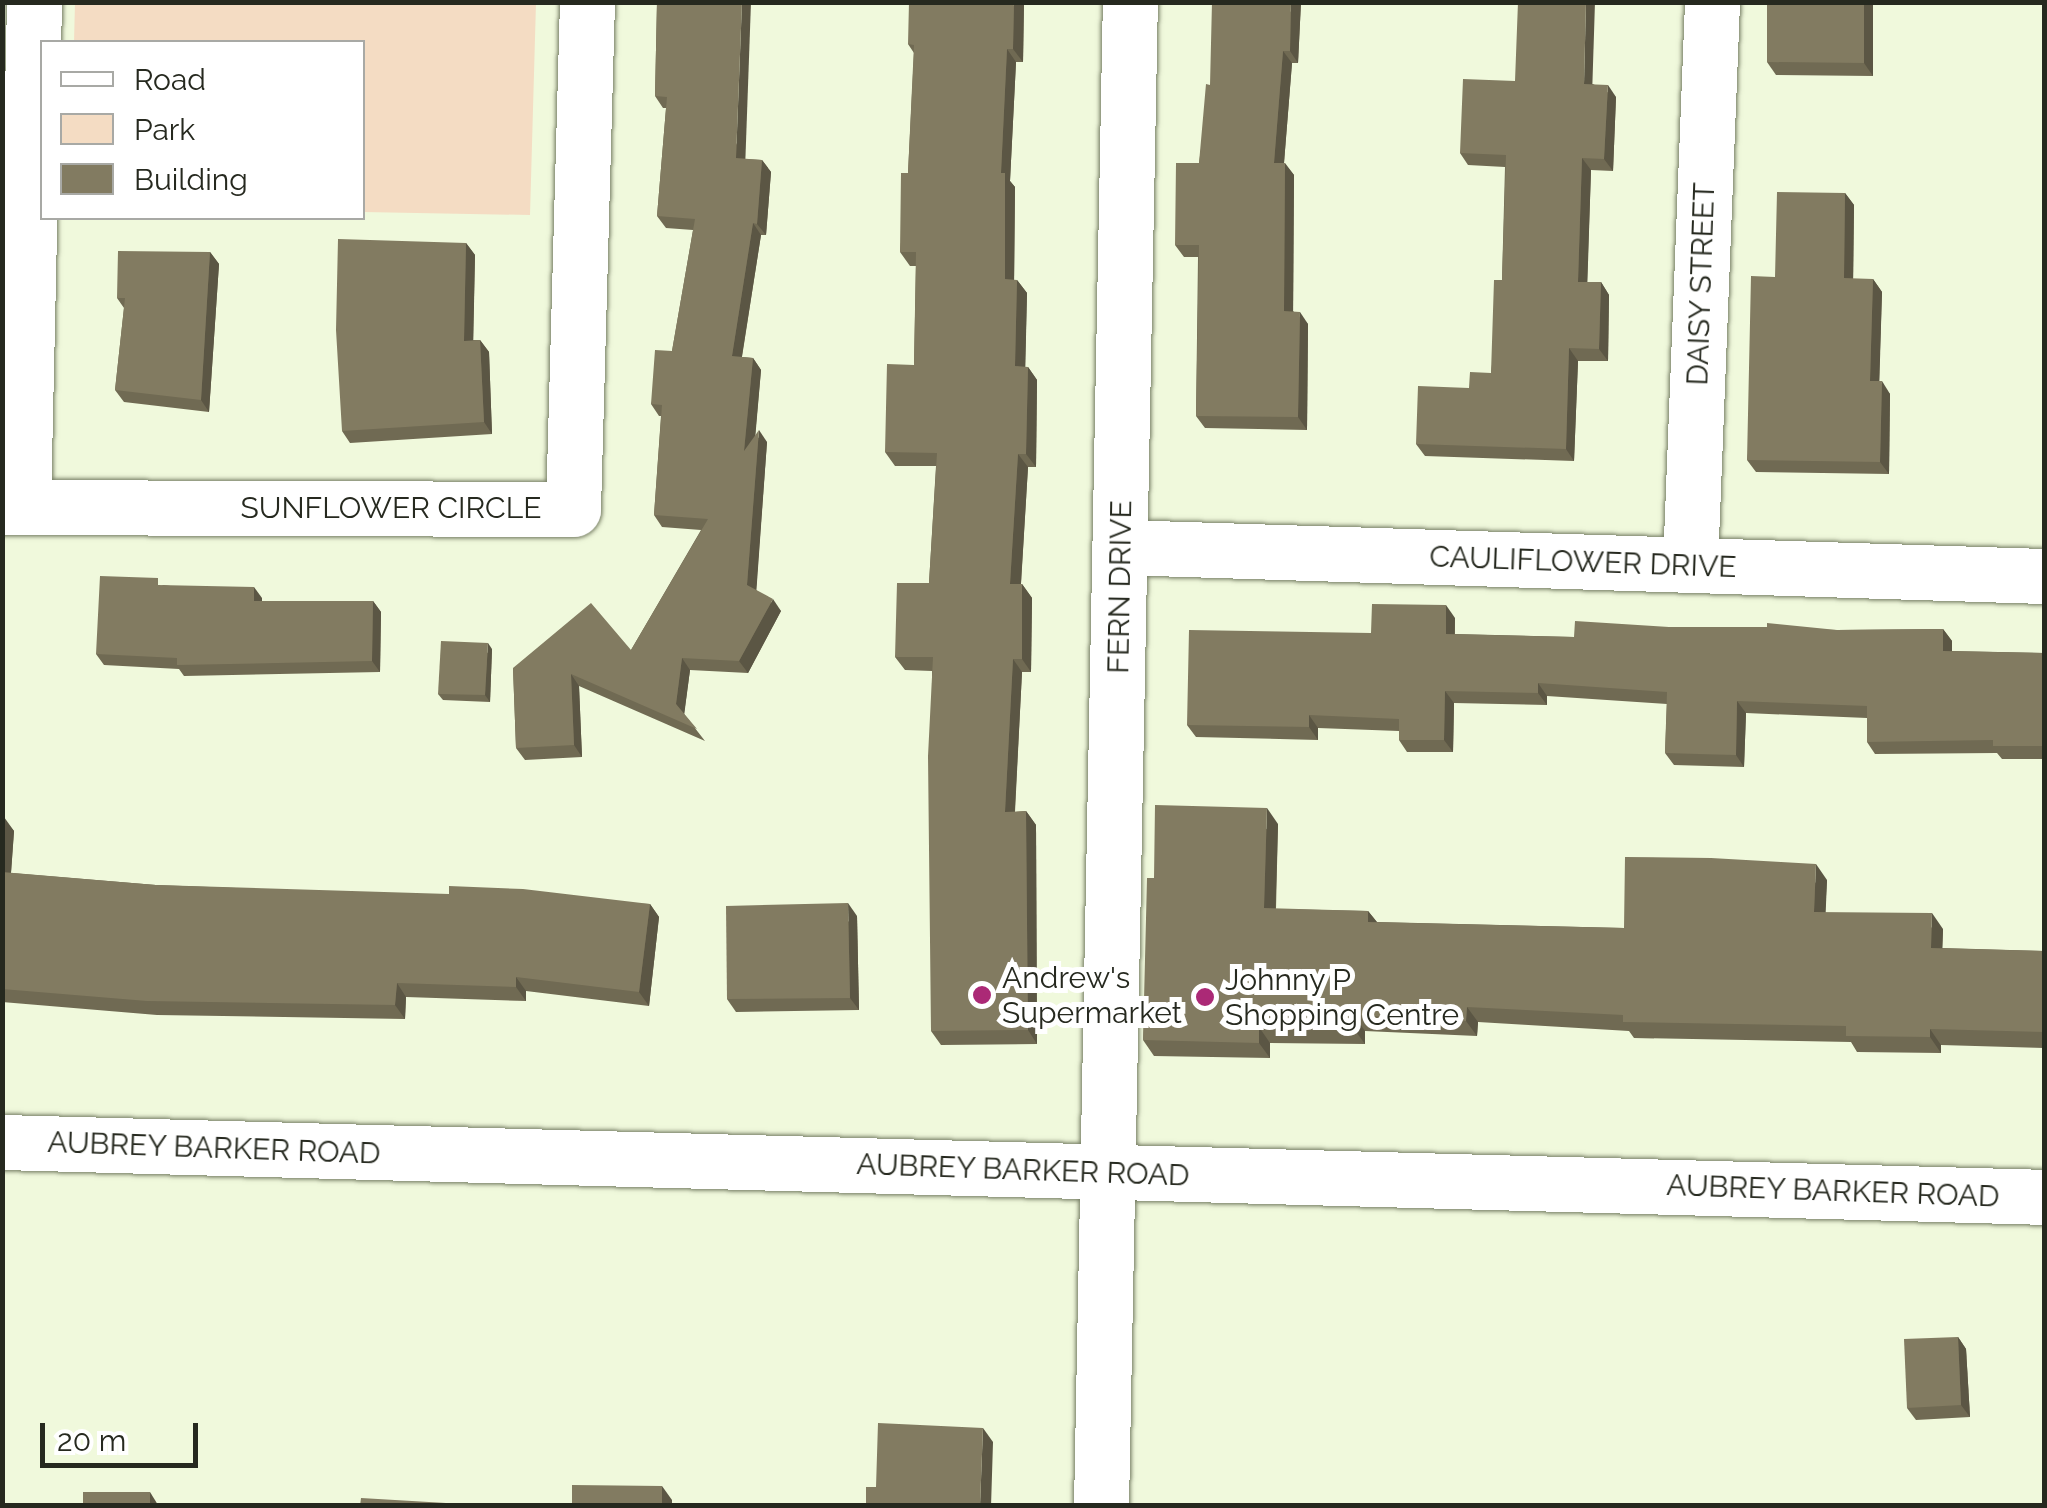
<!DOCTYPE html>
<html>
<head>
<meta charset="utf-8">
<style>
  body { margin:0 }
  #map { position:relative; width:2047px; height:1508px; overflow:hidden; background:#f0f9dc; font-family:Raleway,sans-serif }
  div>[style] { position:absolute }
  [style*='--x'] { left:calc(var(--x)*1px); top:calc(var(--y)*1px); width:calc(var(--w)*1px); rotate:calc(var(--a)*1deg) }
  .green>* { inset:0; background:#f4dcc3 }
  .roads { filter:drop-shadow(0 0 2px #777f65) drop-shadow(0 0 2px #777f65) }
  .minor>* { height:55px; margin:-27.5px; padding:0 27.5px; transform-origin:27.5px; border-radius:27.5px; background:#fff }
  .wall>* { inset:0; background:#706a53 }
  .shaded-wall>* { inset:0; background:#5b5644 }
  .building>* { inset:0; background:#827b61 }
  .dots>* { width:28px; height:28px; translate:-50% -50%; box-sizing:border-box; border:5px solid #fff; border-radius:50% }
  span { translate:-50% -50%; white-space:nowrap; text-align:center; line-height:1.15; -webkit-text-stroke:10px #fff; paint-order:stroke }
  .street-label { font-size:30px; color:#26291f }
  .poi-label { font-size:30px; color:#26291f }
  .left { translate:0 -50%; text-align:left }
  .frame { position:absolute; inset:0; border:5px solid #26291f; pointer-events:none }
  .legend { position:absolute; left:40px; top:40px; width:325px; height:180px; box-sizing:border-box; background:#fff; border:2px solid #a8a9a5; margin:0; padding:12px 18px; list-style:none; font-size:30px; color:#26291f }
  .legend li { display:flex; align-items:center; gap:20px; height:50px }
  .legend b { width:50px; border:2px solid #a8a9a5 }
  .scale { position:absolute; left:40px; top:1423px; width:158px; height:45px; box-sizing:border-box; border:5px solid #26291f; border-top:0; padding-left:12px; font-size:30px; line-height:35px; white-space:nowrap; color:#26291f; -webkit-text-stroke:8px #fff; paint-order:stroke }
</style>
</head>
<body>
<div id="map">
  <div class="green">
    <div style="clip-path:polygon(75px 3px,536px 3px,530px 215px,363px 212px,362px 42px,74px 42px)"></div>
  </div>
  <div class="roads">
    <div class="minor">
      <div style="--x:2;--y:507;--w:571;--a:0.2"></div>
      <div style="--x:573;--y:509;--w:507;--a:-88.42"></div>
      <div style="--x:23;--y:507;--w:505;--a:-88.75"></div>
      <div style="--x:1121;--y:547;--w:923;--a:1.8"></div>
      <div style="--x:1690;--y:565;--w:563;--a:-87.76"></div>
      <div style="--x:2;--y:1142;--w:2043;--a:1.54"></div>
      <div style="--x:1101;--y:1506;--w:1504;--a:-88.9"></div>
    </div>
  </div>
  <div class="wall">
    <div style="clip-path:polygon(657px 2px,745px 159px,762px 160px,771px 172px,766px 235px,761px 235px,742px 357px,753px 358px,761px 370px,755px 436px,767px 442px,756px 590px,781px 611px,748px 673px,690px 670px,684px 714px,705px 741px,579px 686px,582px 757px,525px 760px,516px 748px,513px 668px,631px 650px,701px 530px,662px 527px,654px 515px,661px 416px,659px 416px,651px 404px,672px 351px,693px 230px,666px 228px,657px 216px,666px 108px,663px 108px,655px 96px)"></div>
    <div style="clip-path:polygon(1024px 2px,1023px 62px,1016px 62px,1010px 181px,1015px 187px,1014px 280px,1017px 280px,1027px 293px,1025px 367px,1028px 367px,1037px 380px,1036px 467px,1028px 467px,1021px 584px,1022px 584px,1032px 598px,1031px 672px,1022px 672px,1015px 812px,1026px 811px,1036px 825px,1037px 1044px,941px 1045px,931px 1031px,932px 671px,905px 670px,895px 657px,929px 583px,936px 466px,895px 466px,885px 452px,914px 365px,916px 266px,910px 266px,900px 252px,908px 173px,914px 53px,908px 44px)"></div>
    <div style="clip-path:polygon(1301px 2px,1298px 63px,1292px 63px,1284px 163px,1294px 175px,1293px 311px,1308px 324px,1307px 430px,1205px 428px,1196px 416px,1198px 257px,1184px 257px,1175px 245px,1199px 163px,1210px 85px)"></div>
    <div style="clip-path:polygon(1873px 2px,1873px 76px,1776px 75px,1767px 62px)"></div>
    <div style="clip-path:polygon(1515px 81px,1593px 84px,1616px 97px,1613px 171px,1591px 170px,1587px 282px,1601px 282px,1609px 295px,1608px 361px,1578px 361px,1574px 461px,1425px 456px,1416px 444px,1469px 388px,1491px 373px,1502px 280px,1505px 167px,1468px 165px,1460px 153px)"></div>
    <div style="clip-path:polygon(1845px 193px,1854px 205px,1853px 279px,1873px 279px,1882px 292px,1879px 381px,1890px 394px,1889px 474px,1756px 472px,1747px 460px,1775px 277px)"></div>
    <div style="clip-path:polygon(466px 243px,475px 255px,473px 340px,480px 340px,489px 352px,492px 434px,350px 443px,342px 431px)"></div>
    <div style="clip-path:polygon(210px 252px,219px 264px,209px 412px,124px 402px,115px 390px,124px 308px,117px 298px)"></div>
    <div style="clip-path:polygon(163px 585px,262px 598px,262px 601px,373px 601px,381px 612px,380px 672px,184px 676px,179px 669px,104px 665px,96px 654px)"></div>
    <div style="clip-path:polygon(1455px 618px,1455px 634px,1574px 637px,1669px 627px,1837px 630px,1943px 629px,1952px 641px,1952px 651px,2044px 653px,2044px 759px,2002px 759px,1997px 753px,1875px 754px,1867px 742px,1867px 718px,1746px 713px,1744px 767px,1674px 765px,1665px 753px,1667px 704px,1547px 696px,1547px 705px,1454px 703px,1453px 752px,1407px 752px,1399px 740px,1399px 731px,1318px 728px,1318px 740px,1196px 737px,1187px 725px,1371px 633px)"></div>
    <div style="clip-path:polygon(492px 649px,490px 702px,443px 700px,438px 694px)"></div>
    <div style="clip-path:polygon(2px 817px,14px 831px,11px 873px,156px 885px,650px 904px,659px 917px,649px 1006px,526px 991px,526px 1001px,406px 997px,405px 1019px,157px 1015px,2px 1002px)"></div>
    <div style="clip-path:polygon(1278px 824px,1276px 909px,1368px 911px,1377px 922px,1624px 928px,1827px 880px,1825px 913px,1943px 929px,1942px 948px,2044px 951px,2044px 1048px,1941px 1045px,1941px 1053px,1857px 1052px,1851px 1042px,1634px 1038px,1629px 1031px,1478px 1022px,1477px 1036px,1365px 1031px,1365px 1044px,1270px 1043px,1270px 1058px,1154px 1056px,1143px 1040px,1154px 878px)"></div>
    <div style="clip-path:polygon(857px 916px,859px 1010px,736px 1012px,727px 999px)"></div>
    <div style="clip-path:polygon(1958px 1337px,1966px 1349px,1970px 1417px,1916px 1420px,1907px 1408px)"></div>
  </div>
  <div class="shaded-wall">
    <div style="clip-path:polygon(742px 2px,751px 2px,745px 170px,736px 158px)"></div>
    <div style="clip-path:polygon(1014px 2px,1024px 2px,1023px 62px,1013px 49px)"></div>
    <div style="clip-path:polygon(1291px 2px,1301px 2px,1298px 63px,1290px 51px)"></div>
    <div style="clip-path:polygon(1586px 2px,1595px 2px,1592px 96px,1584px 84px)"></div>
    <div style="clip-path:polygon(1864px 2px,1873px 2px,1873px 76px,1864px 63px)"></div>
    <div style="clip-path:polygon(1007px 49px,1016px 62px,1010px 181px,1015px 187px,1014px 293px,1005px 279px,1001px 173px)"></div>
    <div style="clip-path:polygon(1283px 51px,1292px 63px,1283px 175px,1274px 163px)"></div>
    <div style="clip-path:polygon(1608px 85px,1616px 97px,1613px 171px,1604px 159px)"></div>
    <div style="clip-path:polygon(1582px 158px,1591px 170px,1587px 294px,1578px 282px)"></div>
    <div style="clip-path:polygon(762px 160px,771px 172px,766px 235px,757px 224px)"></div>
    <div style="clip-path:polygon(1285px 163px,1294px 175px,1293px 324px,1284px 311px)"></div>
    <div style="clip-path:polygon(1845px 193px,1854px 205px,1853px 291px,1844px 278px)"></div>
    <div style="clip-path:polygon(753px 223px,761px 235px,740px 368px,732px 356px)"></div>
    <div style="clip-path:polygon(466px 243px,475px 255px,473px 353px,464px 341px)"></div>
    <div style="clip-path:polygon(210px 252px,219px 264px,209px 412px,201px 400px)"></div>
    <div style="clip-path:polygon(1873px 279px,1882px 292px,1879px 393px,1870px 381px)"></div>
    <div style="clip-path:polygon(1017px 280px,1027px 293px,1025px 380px,1015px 366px)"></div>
    <div style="clip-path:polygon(1601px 282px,1609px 295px,1608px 361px,1599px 349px)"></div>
    <div style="clip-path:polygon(1300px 312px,1308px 324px,1307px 430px,1298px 417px)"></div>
    <div style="clip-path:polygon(480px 340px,489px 352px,492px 434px,484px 422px)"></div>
    <div style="clip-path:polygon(1569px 348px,1578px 361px,1574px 461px,1566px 449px)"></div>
    <div style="clip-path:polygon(753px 358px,761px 370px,753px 463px,744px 451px)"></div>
    <div style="clip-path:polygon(1028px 367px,1037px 380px,1036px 467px,1026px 454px)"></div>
    <div style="clip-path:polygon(1882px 381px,1890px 394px,1889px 474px,1880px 462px)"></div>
    <div style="clip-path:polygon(759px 430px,767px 442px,756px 596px,747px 585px)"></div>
    <div style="clip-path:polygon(1018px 454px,1028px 467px,1020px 598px,1010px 584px)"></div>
    <div style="clip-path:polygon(1022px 584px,1032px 598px,1031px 672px,1022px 659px)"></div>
    <div style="clip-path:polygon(254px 587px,262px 598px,262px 612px,254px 601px)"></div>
    <div style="clip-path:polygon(773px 599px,781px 611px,748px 673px,739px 661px)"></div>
    <div style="clip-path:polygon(373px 601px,381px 612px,380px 672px,372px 661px)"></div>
    <div style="clip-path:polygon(1446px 605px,1455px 618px,1454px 646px,1446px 634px)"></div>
    <div style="clip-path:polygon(1943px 629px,1952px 641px,1952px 664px,1943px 651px)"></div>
    <div style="clip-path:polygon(488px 643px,492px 649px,490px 702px,485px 695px)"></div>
    <div style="clip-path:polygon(682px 658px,690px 670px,684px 716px,676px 704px)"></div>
    <div style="clip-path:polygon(1013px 659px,1022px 672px,1014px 825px,1005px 812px)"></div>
    <div style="clip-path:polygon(571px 674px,579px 686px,582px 757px,574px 745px)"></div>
    <div style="clip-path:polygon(1538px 683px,1547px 696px,1547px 705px,1538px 693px)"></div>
    <div style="clip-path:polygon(1445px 691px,1454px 703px,1453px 752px,1444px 740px)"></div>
    <div style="clip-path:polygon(1737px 701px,1746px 713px,1744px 767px,1736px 755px)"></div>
    <div style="clip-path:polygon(1309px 715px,1318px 728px,1318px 740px,1309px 727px)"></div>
    <div style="clip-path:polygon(1267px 808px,1278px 824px,1275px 924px,1264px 908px)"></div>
    <div style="clip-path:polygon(1026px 811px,1036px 825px,1037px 1044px,1028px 1030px)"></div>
    <div style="clip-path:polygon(4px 817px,14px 831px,10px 886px,2px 875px)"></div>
    <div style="clip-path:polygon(1816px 864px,1827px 880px,1825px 928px,1814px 912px)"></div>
    <div style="clip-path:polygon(848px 903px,857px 916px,859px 1010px,850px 998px)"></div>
    <div style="clip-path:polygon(650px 904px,659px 917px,649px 1006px,639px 992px)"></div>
    <div style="clip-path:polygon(1368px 911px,1380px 926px,1368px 922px)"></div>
    <div style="clip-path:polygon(1932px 913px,1943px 929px,1942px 964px,1931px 948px)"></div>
    <div style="clip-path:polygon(516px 977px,526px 991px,526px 1001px,516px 987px)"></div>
    <div style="clip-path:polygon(397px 983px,406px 997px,405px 1019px,395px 1005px)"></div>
    <div style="clip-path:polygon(1467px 1007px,1478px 1022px,1477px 1036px,1466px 1021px)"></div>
    <div style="clip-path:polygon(1354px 1015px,1365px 1031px,1365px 1044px,1354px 1029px)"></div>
    <div style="clip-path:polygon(1259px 1027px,1270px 1043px,1270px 1058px,1259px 1043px)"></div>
    <div style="clip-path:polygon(1930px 1029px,1941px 1045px,1941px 1053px,1930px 1037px)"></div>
    <div style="clip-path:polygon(1958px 1337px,1966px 1349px,1970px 1417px,1961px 1405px)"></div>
    <div style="clip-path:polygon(983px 1428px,993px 1442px,991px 1506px,980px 1506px)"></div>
    <div style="clip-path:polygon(662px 1486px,672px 1500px,672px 1506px,662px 1506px)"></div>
    <div style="clip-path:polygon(150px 1492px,158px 1505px,158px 1506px,150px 1506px)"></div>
  </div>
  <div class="building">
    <div style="clip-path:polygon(657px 2px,742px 2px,736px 158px,762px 160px,757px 224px,753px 223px,732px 356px,753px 358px,744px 451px,759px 430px,747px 585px,773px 599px,739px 661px,682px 658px,676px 704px,697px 729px,571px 674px,574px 745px,516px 748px,513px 668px,591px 603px,631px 650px,708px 519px,654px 515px,662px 405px,651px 404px,655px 350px,672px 351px,695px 219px,657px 216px,667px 97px,655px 96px)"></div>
    <div style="clip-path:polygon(909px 2px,1014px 2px,1013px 49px,1007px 49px,1001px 173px,1005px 173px,1005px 279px,1017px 280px,1015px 366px,1028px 367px,1026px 454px,1018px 454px,1010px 584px,1022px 584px,1022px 659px,1013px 659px,1005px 812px,1026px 811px,1028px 1030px,931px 1031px,928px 756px,933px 657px,895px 657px,897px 583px,929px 583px,937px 453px,885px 452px,887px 364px,914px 365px,916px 252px,900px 252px,901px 173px,908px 173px,914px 45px,908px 44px)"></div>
    <div style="clip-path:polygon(1212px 2px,1291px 2px,1290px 51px,1283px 51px,1274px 163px,1285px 163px,1284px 311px,1300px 312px,1298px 417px,1196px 416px,1199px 245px,1175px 245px,1176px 163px,1199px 163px,1206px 84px,1210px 85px)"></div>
    <div style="clip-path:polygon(1518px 2px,1586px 2px,1584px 84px,1608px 85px,1604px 159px,1582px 158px,1578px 282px,1601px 282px,1599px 349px,1569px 348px,1566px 449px,1416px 444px,1418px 386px,1469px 388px,1470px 372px,1491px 373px,1494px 280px,1502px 280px,1506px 155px,1460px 153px,1463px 79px,1515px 81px)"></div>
    <div style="clip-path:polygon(1767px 2px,1864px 2px,1864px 63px,1767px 62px)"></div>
    <div style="clip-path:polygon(1777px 192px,1845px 193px,1844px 278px,1873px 279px,1870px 381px,1882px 381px,1880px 462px,1747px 460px,1751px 276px,1775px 277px)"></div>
    <div style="clip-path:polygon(338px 239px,466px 243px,464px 341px,480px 340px,484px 422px,342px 431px,336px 330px)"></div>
    <div style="clip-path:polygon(118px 251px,210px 252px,201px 400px,115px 390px,125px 298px,117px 298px)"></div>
    <div style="clip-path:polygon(100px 576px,158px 578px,158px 585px,254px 587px,254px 601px,373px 601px,372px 661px,177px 665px,177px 658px,96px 654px)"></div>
    <div style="clip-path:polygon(1372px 604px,1446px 605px,1446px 634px,1574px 637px,1575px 621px,1669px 627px,1767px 627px,1767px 623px,1837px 630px,1943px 629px,1943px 651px,2044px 653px,2044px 746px,1993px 746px,1993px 740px,1867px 742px,1867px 706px,1737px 701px,1736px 755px,1665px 753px,1667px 692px,1538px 683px,1538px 693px,1445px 691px,1444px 740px,1399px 740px,1399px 719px,1309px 715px,1309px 727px,1187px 725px,1189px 630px,1371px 633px)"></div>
    <div style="clip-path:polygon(441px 641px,488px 643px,485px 695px,438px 694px)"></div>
    <div style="clip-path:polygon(1155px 805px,1267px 808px,1264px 908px,1368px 911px,1368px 922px,1624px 928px,1625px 857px,1711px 858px,1816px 864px,1814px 912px,1932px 913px,1931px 948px,2044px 951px,2044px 1032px,1930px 1029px,1930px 1037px,1846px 1036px,1846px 1026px,1623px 1022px,1623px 1015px,1467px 1007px,1466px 1021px,1354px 1015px,1354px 1029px,1259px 1027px,1259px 1043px,1143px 1040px,1147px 878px,1154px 878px)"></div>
    <div style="clip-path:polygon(2px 872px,156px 885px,449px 894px,449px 886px,523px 889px,650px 904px,639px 992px,516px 977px,516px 987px,397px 983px,395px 1005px,147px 1001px,2px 989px)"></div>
    <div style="clip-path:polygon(848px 903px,850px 998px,727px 999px,726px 906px)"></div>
    <div style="clip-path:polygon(1958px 1337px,1961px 1405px,1907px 1408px,1904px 1339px)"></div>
    <div style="clip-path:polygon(878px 1423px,983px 1428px,980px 1506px,866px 1506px,866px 1487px,876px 1487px)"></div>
    <div style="clip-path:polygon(572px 1485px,662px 1486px,662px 1506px,572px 1506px)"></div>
    <div style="clip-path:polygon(83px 1492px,150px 1492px,150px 1506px,83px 1506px)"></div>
    <div style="clip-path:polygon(361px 1498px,446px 1503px,446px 1506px,360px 1506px)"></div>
  </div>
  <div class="dots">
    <div style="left:982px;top:995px;background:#ab2976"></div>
    <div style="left:1205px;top:997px;background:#ab2976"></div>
  </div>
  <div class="street-label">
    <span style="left:1701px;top:284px;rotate:-88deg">DAISY STREET</span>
    <span style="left:391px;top:508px">SUNFLOWER CIRCLE</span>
    <span style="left:1583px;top:562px;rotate:2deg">CAULIFLOWER DRIVE</span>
    <span style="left:1120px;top:587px;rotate:-89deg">FERN DRIVE</span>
    <span style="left:214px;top:1148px;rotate:2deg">AUBREY BARKER ROAD</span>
    <span style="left:1023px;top:1170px;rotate:2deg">AUBREY BARKER ROAD</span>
    <span style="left:1833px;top:1191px;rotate:2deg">AUBREY BARKER ROAD</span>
  </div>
  <div class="poi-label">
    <span class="left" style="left:1002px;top:995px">Andrew's<br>Supermarket</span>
    <span class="left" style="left:1225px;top:997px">Johnny P<br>Shopping Centre</span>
  </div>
  <div class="frame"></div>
  <ul class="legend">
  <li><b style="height:12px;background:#fff"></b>Road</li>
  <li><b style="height:28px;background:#f4dcc3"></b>Park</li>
  <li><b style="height:28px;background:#827b61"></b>Building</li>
  </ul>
  <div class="scale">20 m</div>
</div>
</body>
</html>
